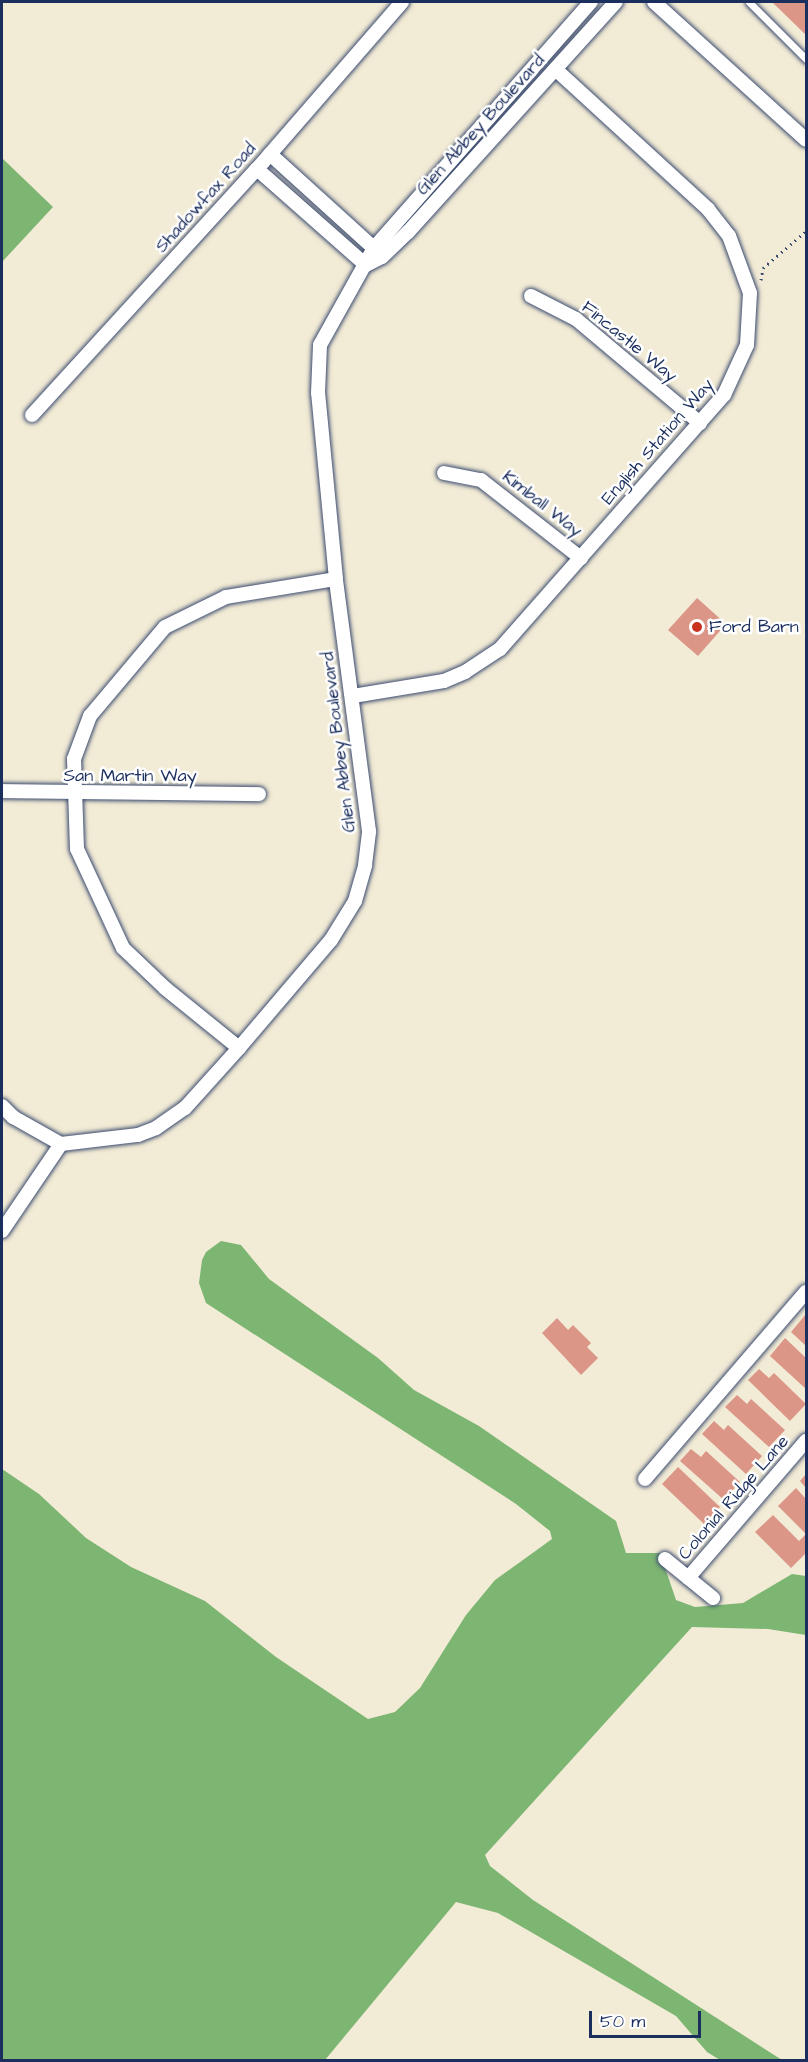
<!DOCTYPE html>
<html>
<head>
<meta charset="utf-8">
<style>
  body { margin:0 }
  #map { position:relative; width:808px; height:2062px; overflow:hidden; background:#f2ebd5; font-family:"Architects Daughter",sans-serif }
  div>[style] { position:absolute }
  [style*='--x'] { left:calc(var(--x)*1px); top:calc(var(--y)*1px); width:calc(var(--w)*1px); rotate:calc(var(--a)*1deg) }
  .forest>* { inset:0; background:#7db572 }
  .building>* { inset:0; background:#dc9688 }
  .path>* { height:3px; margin-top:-1.5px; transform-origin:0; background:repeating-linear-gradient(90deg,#3b4b70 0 1.5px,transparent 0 6px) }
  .roads { filter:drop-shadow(0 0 2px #3b4b70) drop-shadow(0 0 2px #3b4b70) }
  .service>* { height:7px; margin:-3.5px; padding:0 3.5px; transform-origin:3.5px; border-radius:3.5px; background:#fff }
  .minor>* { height:14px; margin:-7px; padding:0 7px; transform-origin:7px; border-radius:7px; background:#fff }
  .dots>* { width:16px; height:16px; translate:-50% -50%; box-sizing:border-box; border:3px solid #fff; border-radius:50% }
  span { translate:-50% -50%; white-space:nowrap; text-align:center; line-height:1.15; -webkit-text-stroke:5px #fff; paint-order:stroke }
  .street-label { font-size:18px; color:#1b2f5e }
  .poi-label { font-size:18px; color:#1b2f5e }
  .left { translate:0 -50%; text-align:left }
  .frame { position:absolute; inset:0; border:3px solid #1b2f5e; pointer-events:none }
  .scale { position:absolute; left:589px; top:2011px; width:112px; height:27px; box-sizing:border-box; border:3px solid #1b2f5e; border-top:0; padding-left:8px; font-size:18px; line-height:21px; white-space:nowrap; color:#1b2f5e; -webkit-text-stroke:4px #fff; paint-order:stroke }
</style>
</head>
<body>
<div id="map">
  <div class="forest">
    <div style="clip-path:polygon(2px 158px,53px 207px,2px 262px)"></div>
    <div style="clip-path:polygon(221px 1241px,241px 1245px,269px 1279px,378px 1358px,414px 1390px,479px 1426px,616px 1521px,626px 1553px,660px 1553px,676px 1600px,695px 1607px,743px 1603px,792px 1574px,806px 1576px,806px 1635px,768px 1629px,692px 1627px,485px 1855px,490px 1866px,533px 1900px,782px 2060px,720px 2060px,707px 2052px,676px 2016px,498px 1913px,456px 1902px,325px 2060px,2px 2060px,2px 1469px,39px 1494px,86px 1538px,131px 1567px,205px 1601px,276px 1657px,368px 1719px,395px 1712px,420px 1688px,466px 1615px,495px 1580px,552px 1539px,550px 1531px,516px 1504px,206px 1303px,199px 1283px,202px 1260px,206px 1252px)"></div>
  </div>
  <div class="building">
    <div style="clip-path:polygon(772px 2px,806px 2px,806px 35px)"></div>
    <div style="clip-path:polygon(697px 598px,726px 624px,698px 656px,668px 630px)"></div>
    <div style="clip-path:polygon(806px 1314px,806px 1346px,791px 1332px)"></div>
    <div style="clip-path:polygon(557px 1318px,568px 1330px,573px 1325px,591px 1343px,587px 1347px,598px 1358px,581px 1375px,542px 1333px)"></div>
    <div style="clip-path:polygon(785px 1338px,806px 1358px,806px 1389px,770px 1356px)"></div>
    <div style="clip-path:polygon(759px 1369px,769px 1378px,774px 1373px,806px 1404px,790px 1421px,748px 1380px)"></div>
    <div style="clip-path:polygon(737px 1395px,747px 1404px,751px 1399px,785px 1430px,769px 1447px,725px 1407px)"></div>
    <div style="clip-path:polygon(714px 1421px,724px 1430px,728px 1425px,762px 1456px,746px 1474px,702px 1434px)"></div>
    <div style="clip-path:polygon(691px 1449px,701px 1457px,706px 1451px,740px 1482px,724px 1500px,680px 1461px)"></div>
    <div style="clip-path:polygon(678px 1467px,720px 1507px,704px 1524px,662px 1484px)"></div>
    <div style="clip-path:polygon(806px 1474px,806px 1488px,800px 1481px)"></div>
    <div style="clip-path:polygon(796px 1488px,806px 1499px,806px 1553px,791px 1568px,755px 1532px,773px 1515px,799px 1541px,806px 1534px,778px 1506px)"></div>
  </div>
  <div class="path">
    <div style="--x:761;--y:280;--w:12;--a:-81"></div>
    <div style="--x:763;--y:268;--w:57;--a:-40.7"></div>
  </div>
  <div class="roads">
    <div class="service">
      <div style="--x:749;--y:2;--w:81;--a:45"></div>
    </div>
    <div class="minor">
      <div style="--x:654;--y:2;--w:205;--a:42.2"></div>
      <div style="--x:270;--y:154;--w:147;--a:42.2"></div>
      <div style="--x:257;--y:169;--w:145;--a:41.4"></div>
      <div style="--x:366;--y:265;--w:18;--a:-27"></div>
      <div style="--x:382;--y:257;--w:36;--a:-44"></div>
      <div style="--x:408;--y:232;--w:310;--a:-47.9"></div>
      <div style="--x:531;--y:296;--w:51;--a:27.1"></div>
      <div style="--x:576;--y:319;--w:162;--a:40"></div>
      <div style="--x:32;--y:415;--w:333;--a:-47.6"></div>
      <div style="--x:257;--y:169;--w:221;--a:-49"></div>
      <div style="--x:444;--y:473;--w:38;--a:11"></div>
      <div style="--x:481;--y:480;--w:127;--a:38"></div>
      <div style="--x:353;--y:696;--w:92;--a:-9.4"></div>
      <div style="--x:444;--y:681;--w:23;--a:-23"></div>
      <div style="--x:465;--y:672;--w:42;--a:-33.3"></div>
      <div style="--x:500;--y:649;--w:339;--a:-48.6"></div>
      <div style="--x:724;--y:395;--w:55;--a:-65.3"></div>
      <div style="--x:747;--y:345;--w:52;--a:-86.7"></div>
      <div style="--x:750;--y:293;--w:61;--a:-110.2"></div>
      <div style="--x:729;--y:236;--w:34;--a:-128"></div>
      <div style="--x:708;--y:209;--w:207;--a:-137.5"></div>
      <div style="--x:2;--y:791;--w:257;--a:0.7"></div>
      <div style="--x:239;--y:1048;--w:95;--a:-141"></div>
      <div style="--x:165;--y:988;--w:58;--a:-136.4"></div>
      <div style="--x:123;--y:948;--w:109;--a:-114.9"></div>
      <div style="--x:77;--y:849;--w:90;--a:-91.9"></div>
      <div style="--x:74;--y:759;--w:46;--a:-69.6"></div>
      <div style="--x:90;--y:716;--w:116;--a:-49.9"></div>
      <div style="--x:165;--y:627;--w:68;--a:-26.2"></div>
      <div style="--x:226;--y:597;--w:111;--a:-9.3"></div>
      <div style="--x:2;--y:1106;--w:16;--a:45"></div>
      <div style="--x:13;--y:1117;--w:55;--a:29.4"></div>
      <div style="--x:61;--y:1144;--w:78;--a:-6.7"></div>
      <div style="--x:138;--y:1135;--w:19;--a:-21"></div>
      <div style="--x:156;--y:1128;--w:35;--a:-35"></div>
      <div style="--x:185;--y:1108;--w:81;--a:-48"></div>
      <div style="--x:239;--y:1048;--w:142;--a:-49.6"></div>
      <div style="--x:331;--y:940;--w:46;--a:-58.4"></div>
      <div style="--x:355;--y:901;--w:37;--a:-74"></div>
      <div style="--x:365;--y:865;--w:34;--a:-83"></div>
      <div style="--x:369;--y:831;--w:254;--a:-97.5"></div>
      <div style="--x:336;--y:579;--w:187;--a:-95.5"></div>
      <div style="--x:318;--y:393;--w:48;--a:-87.6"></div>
      <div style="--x:320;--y:345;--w:111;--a:-60.9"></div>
      <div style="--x:374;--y:248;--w:328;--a:-48.6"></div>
      <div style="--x:2;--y:1231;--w:105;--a:-55.9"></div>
      <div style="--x:645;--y:1479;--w:247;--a:-49.3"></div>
      <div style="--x:665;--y:1559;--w:62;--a:39.1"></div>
      <div style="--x:688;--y:1578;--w:181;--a:-49.3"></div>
    </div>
  </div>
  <div class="dots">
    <div style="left:697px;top:627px;background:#c8321e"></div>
  </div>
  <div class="street-label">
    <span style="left:481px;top:125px;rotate:-48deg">Glen Abbey Boulevard</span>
    <span style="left:206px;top:198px;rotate:-48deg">Shadowfax Road</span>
    <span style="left:629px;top:342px;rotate:39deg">Fincastle Way</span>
    <span style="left:658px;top:442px;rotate:-49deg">English Station Way</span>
    <span style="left:542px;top:504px;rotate:38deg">Kimball Way</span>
    <span style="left:339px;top:742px;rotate:-97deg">Glen Abbey Boulevard</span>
    <span style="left:130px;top:776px">San Martin Way</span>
    <span style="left:734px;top:1498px;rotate:-49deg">Colonial Ridge Lane</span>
  </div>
  <div class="poi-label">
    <span class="left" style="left:709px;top:627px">Ford Barn</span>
  </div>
  <div class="frame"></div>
  <div class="scale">50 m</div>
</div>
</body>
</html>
